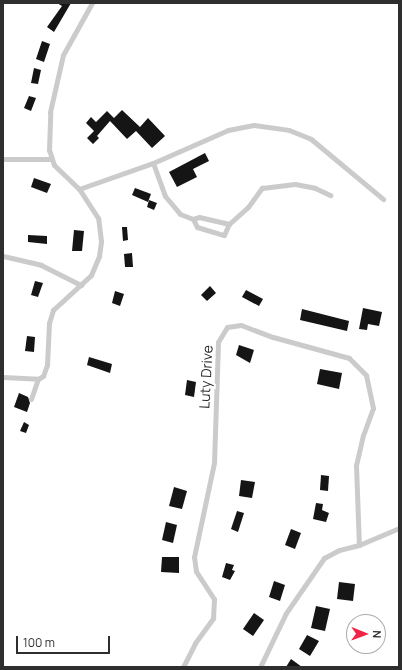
<!DOCTYPE html>
<html>
<head>
<meta charset="utf-8">
<style>
  body { margin:0 }
  #map { position:relative; width:402px; height:670px; overflow:hidden; background:#fff; font-family:Manrope,sans-serif }
  div>[style] { position:absolute }
  [style*='--x'] { left:calc(var(--x)*1px); top:calc(var(--y)*1px); width:calc(var(--w)*1px); rotate:calc(var(--a)*1deg) }
  .building>* { inset:0; background:#151515 }
  .street>* { height:5px; margin:-2.5px; padding:0 2.5px; transform-origin:2.5px; border-radius:2.5px; background:#cbcbcb }
  span { translate:-50% -50%; white-space:nowrap; text-align:center; line-height:1.15; -webkit-text-stroke:4px #fff; paint-order:stroke }
  .street-label { font-size:14px; color:#2e2e2e }
  .frame { position:absolute; inset:0; border:4px solid #2e2e2e; pointer-events:none }
  .north { position:absolute; left:346px; top:614px; width:40px; height:40px; box-sizing:border-box; background:#fff; border:1px solid #ababab; border-radius:50%; rotate:91deg; font-size:11px; font-weight:700; line-height:16px; text-align:center; color:#2e2e2e }
  .north::after { content:''; display:block; margin:auto; width:14px; height:18px; background:#f02445; clip-path:polygon(50% 0,100% 100%,50% 72%,0 100%) }
  .scale { position:absolute; left:16px; top:636px; width:94px; height:18px; box-sizing:border-box; border:2px solid #2e2e2e; border-top:0; padding-left:5px; font-size:12px; line-height:14px; white-space:nowrap; color:#2e2e2e; -webkit-text-stroke:3px #fff; paint-order:stroke }
</style>
</head>
<body>
<div id="map">
  <div class="building">
    <div style="clip-path:polygon(57px 3px,71px 3px,54px 32px,47px 27px,62px 6px)"></div>
    <div style="clip-path:polygon(42px 41px,50px 44px,44px 62px,36px 59px)"></div>
    <div style="clip-path:polygon(34px 68px,41px 70px,38px 84px,31px 83px)"></div>
    <div style="clip-path:polygon(29px 96px,36px 98px,31px 111px,24px 108px)"></div>
    <div style="clip-path:polygon(122px 110px,140px 127px,148px 118px,165px 136px,152px 148px,136px 131px,127px 139px,110px 121px,97px 136px,99px 138px,93px 144px,87px 138px,94px 131px,86px 123px,91px 117px,96px 122px,107px 111px,114px 118px)"></div>
    <div style="clip-path:polygon(205px 153px,209px 161px,193px 169px,197px 177px,177px 187px,169px 172px)"></div>
    <div style="clip-path:polygon(34px 178px,51px 184px,47px 193px,31px 187px)"></div>
    <div style="clip-path:polygon(135px 188px,151px 194px,148px 202px,132px 195px)"></div>
    <div style="clip-path:polygon(149px 200px,157px 203px,154px 210px,147px 207px)"></div>
    <div style="clip-path:polygon(122px 227px,127px 227px,128px 240px,123px 241px)"></div>
    <div style="clip-path:polygon(74px 230px,84px 231px,82px 251px,72px 251px)"></div>
    <div style="clip-path:polygon(28px 235px,47px 236px,47px 244px,28px 242px)"></div>
    <div style="clip-path:polygon(132px 253px,133px 267px,125px 267px,124px 254px)"></div>
    <div style="clip-path:polygon(35px 281px,43px 283px,38px 297px,31px 295px)"></div>
    <div style="clip-path:polygon(210px 286px,216px 293px,207px 301px,201px 295px)"></div>
    <div style="clip-path:polygon(246px 290px,263px 299px,259px 306px,242px 297px)"></div>
    <div style="clip-path:polygon(115px 291px,124px 294px,120px 306px,112px 303px)"></div>
    <div style="clip-path:polygon(363px 308px,382px 312px,379px 326px,368px 324px,367px 330px,359px 329px)"></div>
    <div style="clip-path:polygon(302px 309px,349px 321px,347px 331px,300px 320px)"></div>
    <div style="clip-path:polygon(27px 336px,35px 337px,34px 352px,25px 351px)"></div>
    <div style="clip-path:polygon(239px 345px,254px 350px,250px 363px,236px 355px)"></div>
    <div style="clip-path:polygon(89px 357px,112px 364px,110px 373px,87px 365px)"></div>
    <div style="clip-path:polygon(320px 369px,342px 373px,339px 389px,317px 384px)"></div>
    <div style="clip-path:polygon(187px 380px,196px 382px,194px 397px,185px 395px)"></div>
    <div style="clip-path:polygon(19px 393px,28px 397px,30px 403px,27px 412px,14px 407px)"></div>
    <div style="clip-path:polygon(24px 422px,29px 425px,26px 433px,20px 431px)"></div>
    <div style="clip-path:polygon(321px 475px,329px 476px,328px 491px,320px 490px)"></div>
    <div style="clip-path:polygon(241px 480px,255px 482px,252px 498px,239px 496px)"></div>
    <div style="clip-path:polygon(174px 487px,187px 491px,182px 509px,169px 506px)"></div>
    <div style="clip-path:polygon(316px 503px,323px 504px,322px 510px,329px 513px,326px 522px,313px 519px)"></div>
    <div style="clip-path:polygon(237px 511px,244px 513px,238px 532px,231px 529px)"></div>
    <div style="clip-path:polygon(166px 522px,177px 525px,173px 543px,162px 540px)"></div>
    <div style="clip-path:polygon(291px 529px,301px 533px,295px 549px,285px 545px)"></div>
    <div style="clip-path:polygon(162px 557px,179px 557px,179px 573px,161px 572px)"></div>
    <div style="clip-path:polygon(226px 563px,234px 565px,232px 570px,235px 571px,230px 580px,222px 577px)"></div>
    <div style="clip-path:polygon(274px 581px,285px 585px,280px 601px,269px 597px)"></div>
    <div style="clip-path:polygon(339px 582px,355px 584px,353px 601px,337px 599px)"></div>
    <div style="clip-path:polygon(316px 606px,330px 609px,325px 631px,311px 628px)"></div>
    <div style="clip-path:polygon(254px 613px,264px 620px,253px 636px,243px 629px)"></div>
    <div style="clip-path:polygon(307px 635px,319px 641px,310px 656px,299px 649px)"></div>
    <div style="clip-path:polygon(291px 659px,302px 667px,286px 667px)"></div>
  </div>
  <div class="street">
    <div style="--x:3;--y:159;--w:47;--a:0"></div>
    <div style="--x:153;--y:163;--w:35;--a:70"></div>
    <div style="--x:165;--y:196;--w:23;--a:50"></div>
    <div style="--x:180;--y:214;--w:14;--a:21"></div>
    <div style="--x:193;--y:219;--w:9;--a:63"></div>
    <div style="--x:197;--y:227;--w:28;--a:17"></div>
    <div style="--x:224;--y:235;--w:12;--a:-66"></div>
    <div style="--x:229;--y:224;--w:25;--a:-42"></div>
    <div style="--x:248;--y:207;--w:24;--a:-54"></div>
    <div style="--x:262;--y:188;--w:33;--a:-7"></div>
    <div style="--x:295;--y:184;--w:20;--a:11"></div>
    <div style="--x:315;--y:188;--w:17;--a:25"></div>
    <div style="--x:79;--y:189;--w:78;--a:-19.4"></div>
    <div style="--x:153;--y:163;--w:82;--a:-23.7"></div>
    <div style="--x:228;--y:130;--w:26;--a:-11"></div>
    <div style="--x:254;--y:125;--w:35;--a:8"></div>
    <div style="--x:289;--y:130;--w:24;--a:22"></div>
    <div style="--x:311;--y:139;--w:94;--a:39.8"></div>
    <div style="--x:193;--y:219;--w:6;--a:-18"></div>
    <div style="--x:199;--y:217;--w:31;--a:13"></div>
    <div style="--x:3;--y:256;--w:39;--a:13"></div>
    <div style="--x:41;--y:265;--w:45;--a:26.6"></div>
    <div style="--x:3;--y:377;--w:35;--a:3"></div>
    <div style="--x:31;--y:399;--w:21;--a:-71"></div>
    <div style="--x:38;--y:379;--w:6;--a:-31"></div>
    <div style="--x:43;--y:376;--w:12;--a:-70"></div>
    <div style="--x:47;--y:365;--w:42;--a:-87.3"></div>
    <div style="--x:49;--y:323;--w:14;--a:-73"></div>
    <div style="--x:53;--y:310;--w:52;--a:-42.6"></div>
    <div style="--x:91;--y:275;--w:21;--a:-67"></div>
    <div style="--x:99;--y:256;--w:15;--a:-82"></div>
    <div style="--x:101;--y:241;--w:23;--a:-97"></div>
    <div style="--x:98;--y:218;--w:35;--a:-123"></div>
    <div style="--x:79;--y:189;--w:35;--a:-136"></div>
    <div style="--x:54;--y:165;--w:16;--a:-108"></div>
    <div style="--x:49;--y:150;--w:38;--a:-88"></div>
    <div style="--x:50;--y:112;--w:58;--a:-77.2"></div>
    <div style="--x:63;--y:55;--w:60;--a:-60.9"></div>
    <div style="--x:359;--y:545;--w:43;--a:-23"></div>
    <div style="--x:183;--y:667;--w:27;--a:-63"></div>
    <div style="--x:195;--y:643;--w:31;--a:-54"></div>
    <div style="--x:213;--y:618;--w:19;--a:-87"></div>
    <div style="--x:214;--y:599;--w:33;--a:-123"></div>
    <div style="--x:196;--y:571;--w:14;--a:-98"></div>
    <div style="--x:194;--y:557;--w:96;--a:-78"></div>
    <div style="--x:214;--y:463;--w:121;--a:-88.1"></div>
    <div style="--x:218;--y:342;--w:17;--a:-59"></div>
    <div style="--x:227;--y:327;--w:14;--a:-8"></div>
    <div style="--x:241;--y:325;--w:34;--a:21"></div>
    <div style="--x:273;--y:337;--w:79;--a:15.4"></div>
    <div style="--x:349;--y:358;--w:24;--a:45"></div>
    <div style="--x:366;--y:375;--w:34;--a:78"></div>
    <div style="--x:373;--y:408;--w:29;--a:110"></div>
    <div style="--x:363;--y:435;--w:31;--a:103"></div>
    <div style="--x:356;--y:465;--w:80;--a:87.9"></div>
    <div style="--x:359;--y:545;--w:21;--a:166"></div>
    <div style="--x:339;--y:550;--w:17;--a:152"></div>
    <div style="--x:324;--y:558;--w:67;--a:124.6"></div>
    <div style="--x:286;--y:613;--w:60;--a:115.7"></div>
  </div>
  <div class="street-label">
    <span style="left:206px;top:377px;rotate:-87deg">Luty Drive</span>
  </div>
  <div class="frame"></div>
  <div class="north">N</div>
  <div class="scale">100 m</div>
</div>
</body>
</html>
